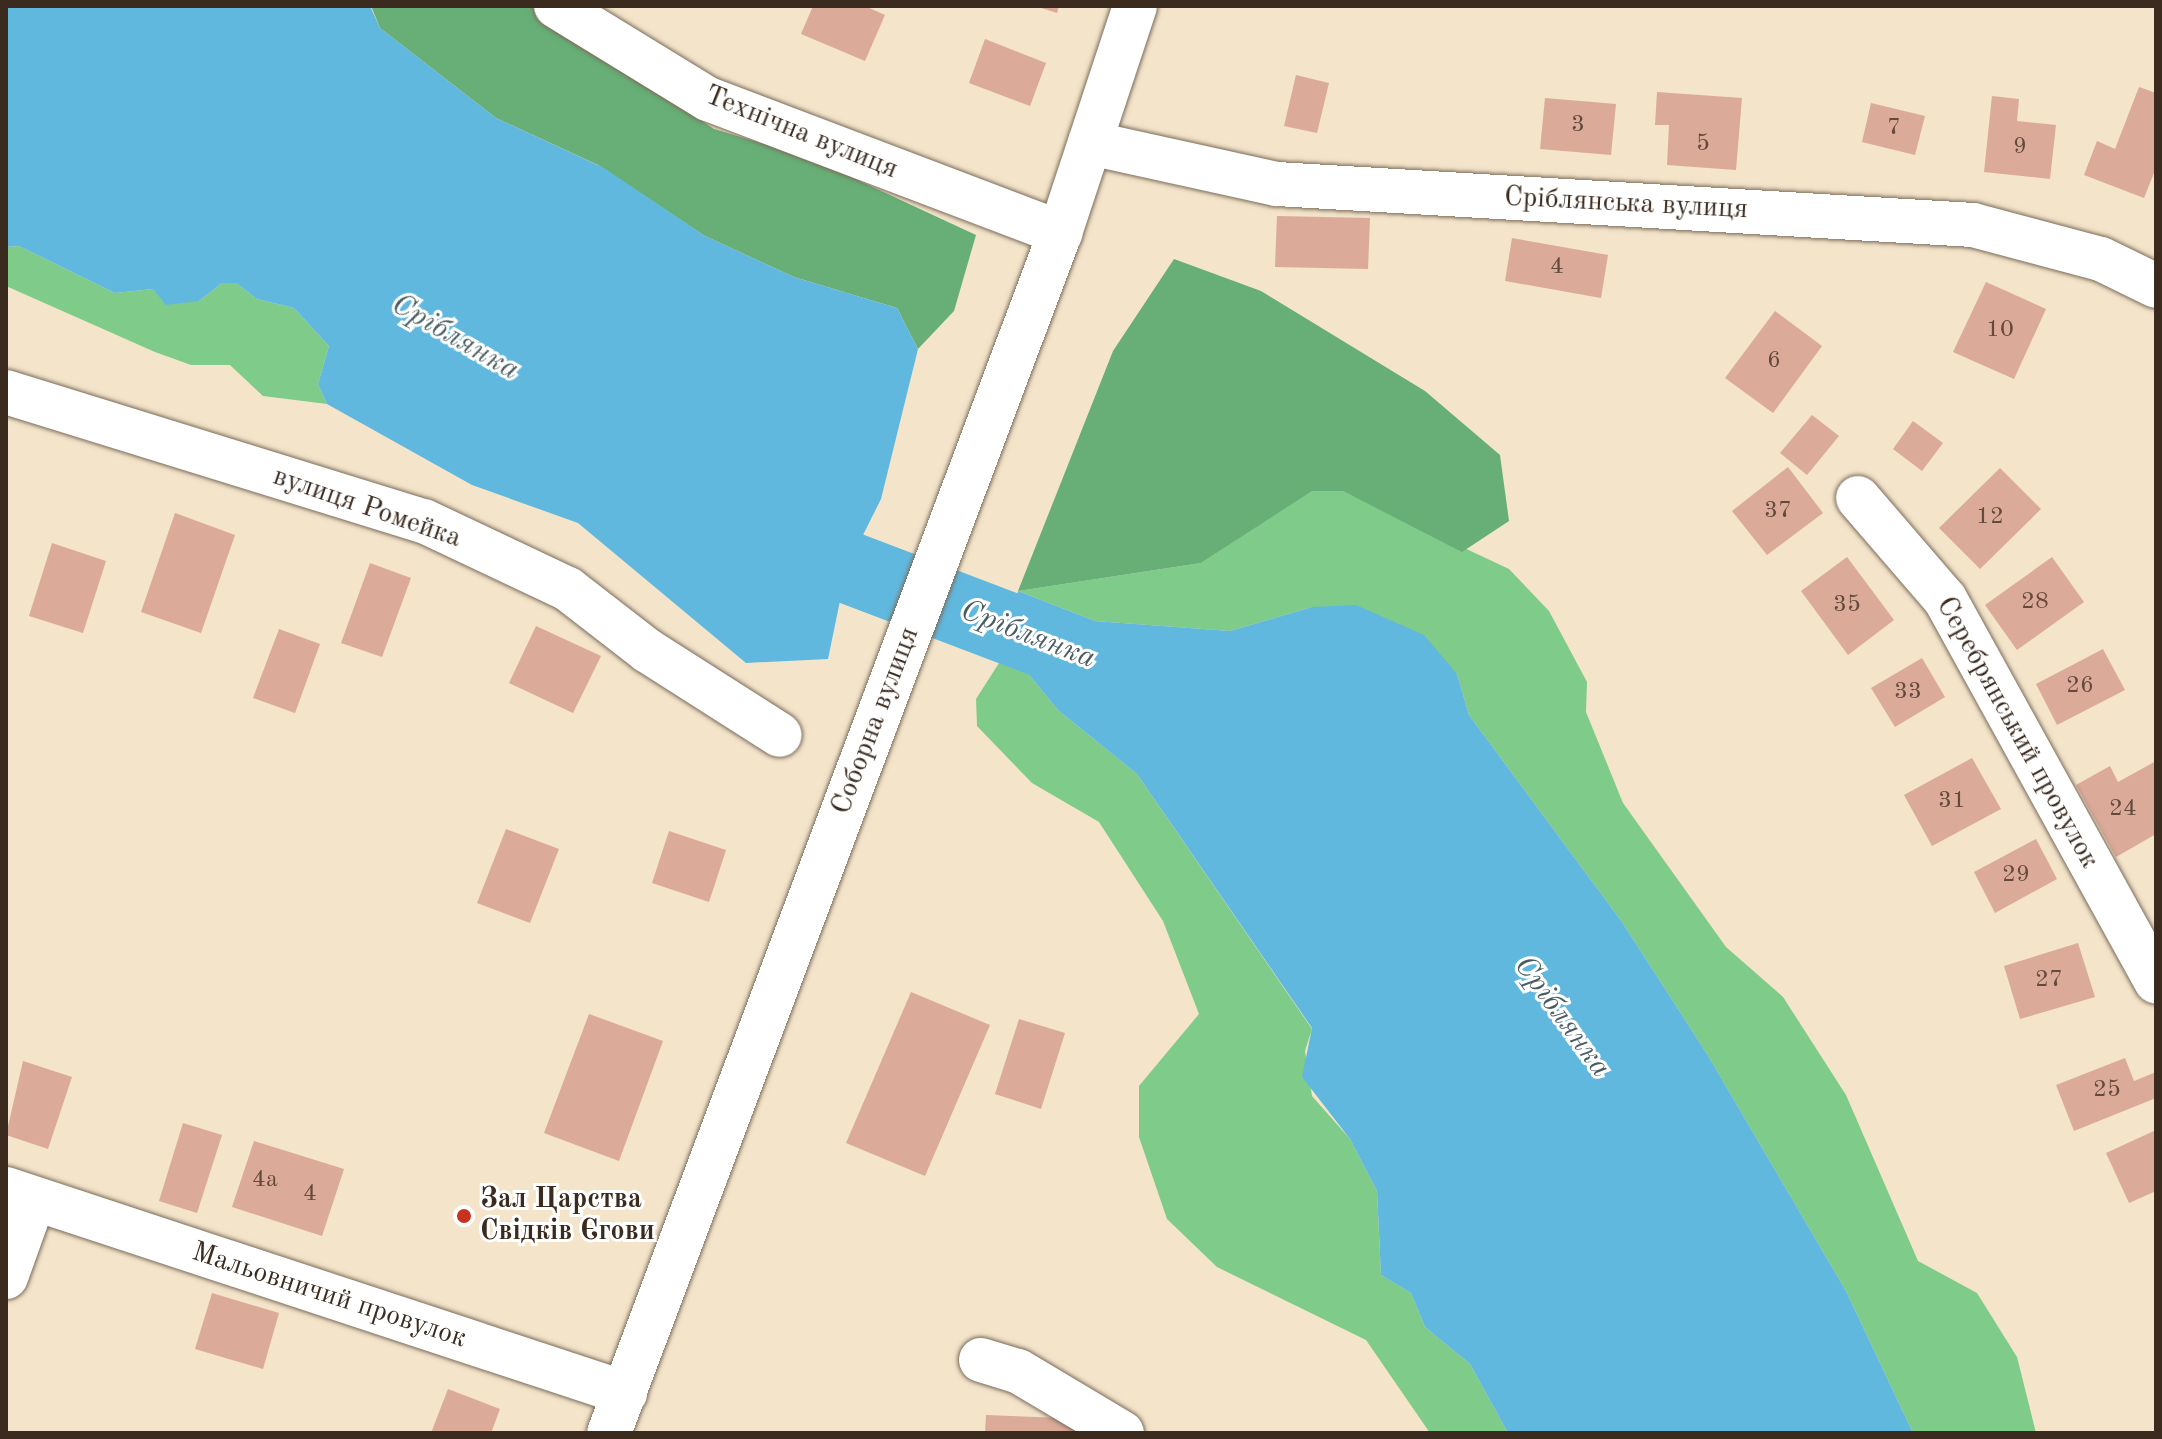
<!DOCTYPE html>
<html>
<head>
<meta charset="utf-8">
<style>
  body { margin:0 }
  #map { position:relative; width:2162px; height:1439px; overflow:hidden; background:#f3e4ca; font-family:"Old Standard TT",serif }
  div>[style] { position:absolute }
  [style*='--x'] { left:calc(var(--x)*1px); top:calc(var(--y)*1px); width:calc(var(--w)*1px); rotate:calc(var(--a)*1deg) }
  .green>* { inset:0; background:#7fcb8a }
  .forest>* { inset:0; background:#67af76 }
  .water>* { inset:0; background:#61b8de }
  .river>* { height:72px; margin:-36px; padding:0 36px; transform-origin:36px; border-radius:36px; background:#61b8de }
  .building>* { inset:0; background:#dbaa99 }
  .roads { filter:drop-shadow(0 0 2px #7b6b5a) drop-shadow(0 0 2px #7b6b5a) }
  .minor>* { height:44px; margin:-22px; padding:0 22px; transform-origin:22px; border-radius:22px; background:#fff }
  .major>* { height:44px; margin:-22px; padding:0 22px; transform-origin:22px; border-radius:22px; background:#fff }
  .dots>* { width:22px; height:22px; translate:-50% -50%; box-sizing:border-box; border:4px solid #fff; border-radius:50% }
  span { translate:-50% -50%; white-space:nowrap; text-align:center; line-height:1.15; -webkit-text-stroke:6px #fff; paint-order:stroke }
  .number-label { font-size:24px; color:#634a3d }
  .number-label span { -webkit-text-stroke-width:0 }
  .street-label { font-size:28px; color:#3b2a1e }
  .poi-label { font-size:28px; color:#3b2a1e; font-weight:700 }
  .left { translate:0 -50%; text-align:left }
  .water-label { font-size:30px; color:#485c61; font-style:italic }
  .frame { position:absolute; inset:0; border:8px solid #3b2a1e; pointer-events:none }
</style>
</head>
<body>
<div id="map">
  <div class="green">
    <div style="clip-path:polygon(19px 246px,115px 293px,153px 289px,199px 301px,222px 283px,236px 283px,257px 299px,294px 308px,329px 346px,318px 384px,327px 404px,263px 396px,230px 365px,191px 365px,155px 352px,6px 286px,6px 247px)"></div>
    <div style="clip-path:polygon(1311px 491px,1343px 491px,1509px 569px,1549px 611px,1587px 682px,1586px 712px,1623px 803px,1726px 947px,1783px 997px,1846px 1095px,1918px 1261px,1977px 1293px,2017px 1357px,2036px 1433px,1913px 1433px,1846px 1291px,1707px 1054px,1622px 922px,1469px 715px,1457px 674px,1312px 607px,1230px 631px,1095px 621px,1018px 591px,1201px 563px)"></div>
    <div style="clip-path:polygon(1008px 649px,1058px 710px,1137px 774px,1312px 1029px,1305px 1051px,1312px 1096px,1350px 1139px,1377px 1191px,1381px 1275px,1411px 1293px,1425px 1327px,1470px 1364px,1508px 1433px,1430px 1433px,1366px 1340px,1217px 1267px,1167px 1219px,1139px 1137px,1139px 1086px,1199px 1014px,1163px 921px,1099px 822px,1032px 783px,977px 726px,976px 699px)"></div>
  </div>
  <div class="forest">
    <div style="clip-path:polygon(371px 6px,530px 6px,714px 129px,808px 157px,976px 235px,954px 311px,918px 349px,897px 308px,794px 277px,705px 236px,598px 165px,496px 118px,380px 28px)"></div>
    <div style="clip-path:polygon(1174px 259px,1261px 291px,1425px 391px,1500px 455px,1509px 521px,1462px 552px,1343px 491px,1312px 491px,1201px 563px,1018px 591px,1113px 351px)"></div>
  </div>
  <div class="water">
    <div style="clip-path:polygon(6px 6px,370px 6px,380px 28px,496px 118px,604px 168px,705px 236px,794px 277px,897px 308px,918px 349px,881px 499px,847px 567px,828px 659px,746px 663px,578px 523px,472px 485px,327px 404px,318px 384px,329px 346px,294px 308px,257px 299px,236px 283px,222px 283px,199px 301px,166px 305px,153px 289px,115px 293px,19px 246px,6px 247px)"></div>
    <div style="clip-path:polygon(1018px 591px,1095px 621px,1230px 631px,1312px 607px,1356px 605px,1424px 635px,1457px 674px,1469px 715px,1622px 922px,1707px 1054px,1846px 1291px,1913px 1433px,1508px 1433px,1470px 1364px,1425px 1327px,1411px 1293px,1381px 1275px,1377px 1191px,1350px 1139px,1302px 1077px,1312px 1028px,1137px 774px,1058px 710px,1008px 649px)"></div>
  </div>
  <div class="river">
    <div style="--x:761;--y:515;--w:100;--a:31.2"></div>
    <div style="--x:847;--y:567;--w:274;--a:20.8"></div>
  </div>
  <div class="building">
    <div style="clip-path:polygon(813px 6px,865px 6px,885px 15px,865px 61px,801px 34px)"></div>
    <div style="clip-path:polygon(1035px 6px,1059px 6px,1057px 13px)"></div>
    <div style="clip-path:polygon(985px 39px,1046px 63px,1030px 106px,969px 83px)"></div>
    <div style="clip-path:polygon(1296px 75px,1329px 83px,1317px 133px,1284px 126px)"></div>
    <div style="clip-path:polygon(2139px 87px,2156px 93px,2156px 168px,2144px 198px,2084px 175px,2097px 141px,2115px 149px)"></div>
    <div style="clip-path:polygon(1657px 92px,1742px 98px,1736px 170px,1667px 165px,1669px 125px,1655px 125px)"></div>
    <div style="clip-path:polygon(1992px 96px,2019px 99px,2017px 121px,2056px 125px,2050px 179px,1984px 172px)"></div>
    <div style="clip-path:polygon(1545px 98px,1616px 104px,1611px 155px,1540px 149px)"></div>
    <div style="clip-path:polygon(1871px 103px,1925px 116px,1915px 155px,1862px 142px)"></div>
    <div style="clip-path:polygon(1277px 216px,1370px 218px,1368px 269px,1275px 267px)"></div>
    <div style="clip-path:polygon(1512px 238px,1608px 255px,1601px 298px,1505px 281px)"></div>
    <div style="clip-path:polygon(1986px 282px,2046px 309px,2014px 379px,1953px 352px)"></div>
    <div style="clip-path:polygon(1775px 311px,1822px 346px,1773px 413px,1725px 378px)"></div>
    <div style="clip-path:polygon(1812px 415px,1839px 436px,1807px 475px,1780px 453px)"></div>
    <div style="clip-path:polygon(1913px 421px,1943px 443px,1922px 471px,1893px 449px)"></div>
    <div style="clip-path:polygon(1788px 467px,1823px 513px,1767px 555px,1732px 511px)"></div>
    <div style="clip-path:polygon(2000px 468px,2041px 509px,1980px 569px,1939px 528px)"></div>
    <div style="clip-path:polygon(175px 513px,235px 535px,201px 633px,141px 612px)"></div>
    <div style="clip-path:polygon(52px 543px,106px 561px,83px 633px,29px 616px)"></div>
    <div style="clip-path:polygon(1847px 557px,1894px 620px,1848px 655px,1801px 591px)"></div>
    <div style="clip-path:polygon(2052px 557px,2084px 602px,2017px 650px,1985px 605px)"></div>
    <div style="clip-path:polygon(370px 563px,411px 578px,382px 657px,341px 643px)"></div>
    <div style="clip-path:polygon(536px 626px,601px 656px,573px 713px,509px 683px)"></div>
    <div style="clip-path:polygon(279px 629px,320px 644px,295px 713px,253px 698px)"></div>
    <div style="clip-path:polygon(2103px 649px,2125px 690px,2057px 725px,2036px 684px)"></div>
    <div style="clip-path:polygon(1922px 658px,1945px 697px,1895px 727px,1871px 688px)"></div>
    <div style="clip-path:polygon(1972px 758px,2001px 809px,1932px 846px,1904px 795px)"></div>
    <div style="clip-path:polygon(2156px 761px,2156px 834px,2116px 857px,2076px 785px,2110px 766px,2118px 782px)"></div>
    <div style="clip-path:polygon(506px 829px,559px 849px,530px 923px,477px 903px)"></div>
    <div style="clip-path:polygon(669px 831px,726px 850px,709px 902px,652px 883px)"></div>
    <div style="clip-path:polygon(2036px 839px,2057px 879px,1995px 913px,1974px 872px)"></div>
    <div style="clip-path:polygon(2078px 943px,2095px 997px,2020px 1019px,2004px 966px)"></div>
    <div style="clip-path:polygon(911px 992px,990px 1025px,925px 1176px,846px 1143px)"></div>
    <div style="clip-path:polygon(589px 1014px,663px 1041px,619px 1161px,544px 1133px)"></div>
    <div style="clip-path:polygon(1019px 1019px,1065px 1033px,1041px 1109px,995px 1094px)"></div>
    <div style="clip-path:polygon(2125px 1058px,2134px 1081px,2156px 1072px,2156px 1098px,2074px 1131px,2056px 1085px)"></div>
    <div style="clip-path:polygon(23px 1061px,72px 1077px,48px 1149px,6px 1135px)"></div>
    <div style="clip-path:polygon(183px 1123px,222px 1135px,197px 1213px,159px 1201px)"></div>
    <div style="clip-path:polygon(2156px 1130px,2156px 1191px,2129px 1203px,2106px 1153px)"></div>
    <div style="clip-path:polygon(254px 1141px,344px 1169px,322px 1236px,232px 1207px)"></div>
    <div style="clip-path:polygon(212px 1293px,279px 1313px,263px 1369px,195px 1349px)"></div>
    <div style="clip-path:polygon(448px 1389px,500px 1409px,491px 1433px,431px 1433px)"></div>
    <div style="clip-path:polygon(986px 1415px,1092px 1419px,1091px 1433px,985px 1433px)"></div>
  </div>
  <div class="roads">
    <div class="minor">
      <div style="--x:556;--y:6;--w:178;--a:31.5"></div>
      <div style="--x:708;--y:99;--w:377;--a:20.8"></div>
      <div style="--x:1090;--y:143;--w:191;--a:12.4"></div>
      <div style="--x:1277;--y:184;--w:697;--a:3.37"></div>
      <div style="--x:1973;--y:225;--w:132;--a:14.9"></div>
      <div style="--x:2101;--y:259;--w:61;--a:26.1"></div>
      <div style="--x:6;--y:392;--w:437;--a:17.2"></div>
      <div style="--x:424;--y:521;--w:159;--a:25.3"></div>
      <div style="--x:568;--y:589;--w:101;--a:37.8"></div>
      <div style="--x:648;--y:651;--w:156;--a:32.5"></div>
      <div style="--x:1858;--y:498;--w:133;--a:49.3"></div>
      <div style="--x:1945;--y:599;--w:437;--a:61.1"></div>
      <div style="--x:6;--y:1189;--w:652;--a:18.24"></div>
      <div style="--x:6;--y:1277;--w:83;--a:-70.3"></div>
      <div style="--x:981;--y:1360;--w:39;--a:17"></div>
      <div style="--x:1018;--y:1371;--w:121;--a:30.8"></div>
    </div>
    <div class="major">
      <div style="--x:609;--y:1433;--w:1282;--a:-69.4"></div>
      <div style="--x:1060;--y:233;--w:239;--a:-71.7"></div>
    </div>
  </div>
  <div class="dots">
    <div style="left:464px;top:1216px;background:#c8321e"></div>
  </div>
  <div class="number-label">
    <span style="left:1578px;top:126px">3</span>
    <span style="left:1894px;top:129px">7</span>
    <span style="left:1703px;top:145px">5</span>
    <span style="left:2020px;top:148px">9</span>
    <span style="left:1557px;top:268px">4</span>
    <span style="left:2000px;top:331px">10</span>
    <span style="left:1774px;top:362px">6</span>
    <span style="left:1778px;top:512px">37</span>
    <span style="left:1990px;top:518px">12</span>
    <span style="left:2035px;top:603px">28</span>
    <span style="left:1847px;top:606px">35</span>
    <span style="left:2080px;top:687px">26</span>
    <span style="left:1908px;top:693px">33</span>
    <span style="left:1952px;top:802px">31</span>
    <span style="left:2123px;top:810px">24</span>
    <span style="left:2016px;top:876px">29</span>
    <span style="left:2049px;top:981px">27</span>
    <span style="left:2107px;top:1091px">25</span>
    <span style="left:265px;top:1181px">4а</span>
    <span style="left:310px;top:1195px">4</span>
  </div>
  <div class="street-label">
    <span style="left:801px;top:133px;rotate:22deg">Технічна вулиця</span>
    <span style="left:1626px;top:204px;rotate:3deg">Сріблянська вулиця</span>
    <span style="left:367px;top:508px;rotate:19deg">вулиця Ромейка</span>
    <span style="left:876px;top:721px;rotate:-69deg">Соборна вулиця</span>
    <span style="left:2017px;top:733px;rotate:61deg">Серебрянський провулок</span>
    <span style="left:329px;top:1296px;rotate:18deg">Мальовничий провулок</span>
  </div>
  <div class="poi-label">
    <span class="left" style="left:480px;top:1216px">Зал Царства<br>Свідків Єгови</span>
  </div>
  <div class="water-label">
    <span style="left:455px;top:338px;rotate:30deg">Сріблянка</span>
    <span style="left:1028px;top:635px;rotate:21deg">Сріблянка</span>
    <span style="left:1562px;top:1017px;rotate:54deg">Сріблянка</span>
  </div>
  <div class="frame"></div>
</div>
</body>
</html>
